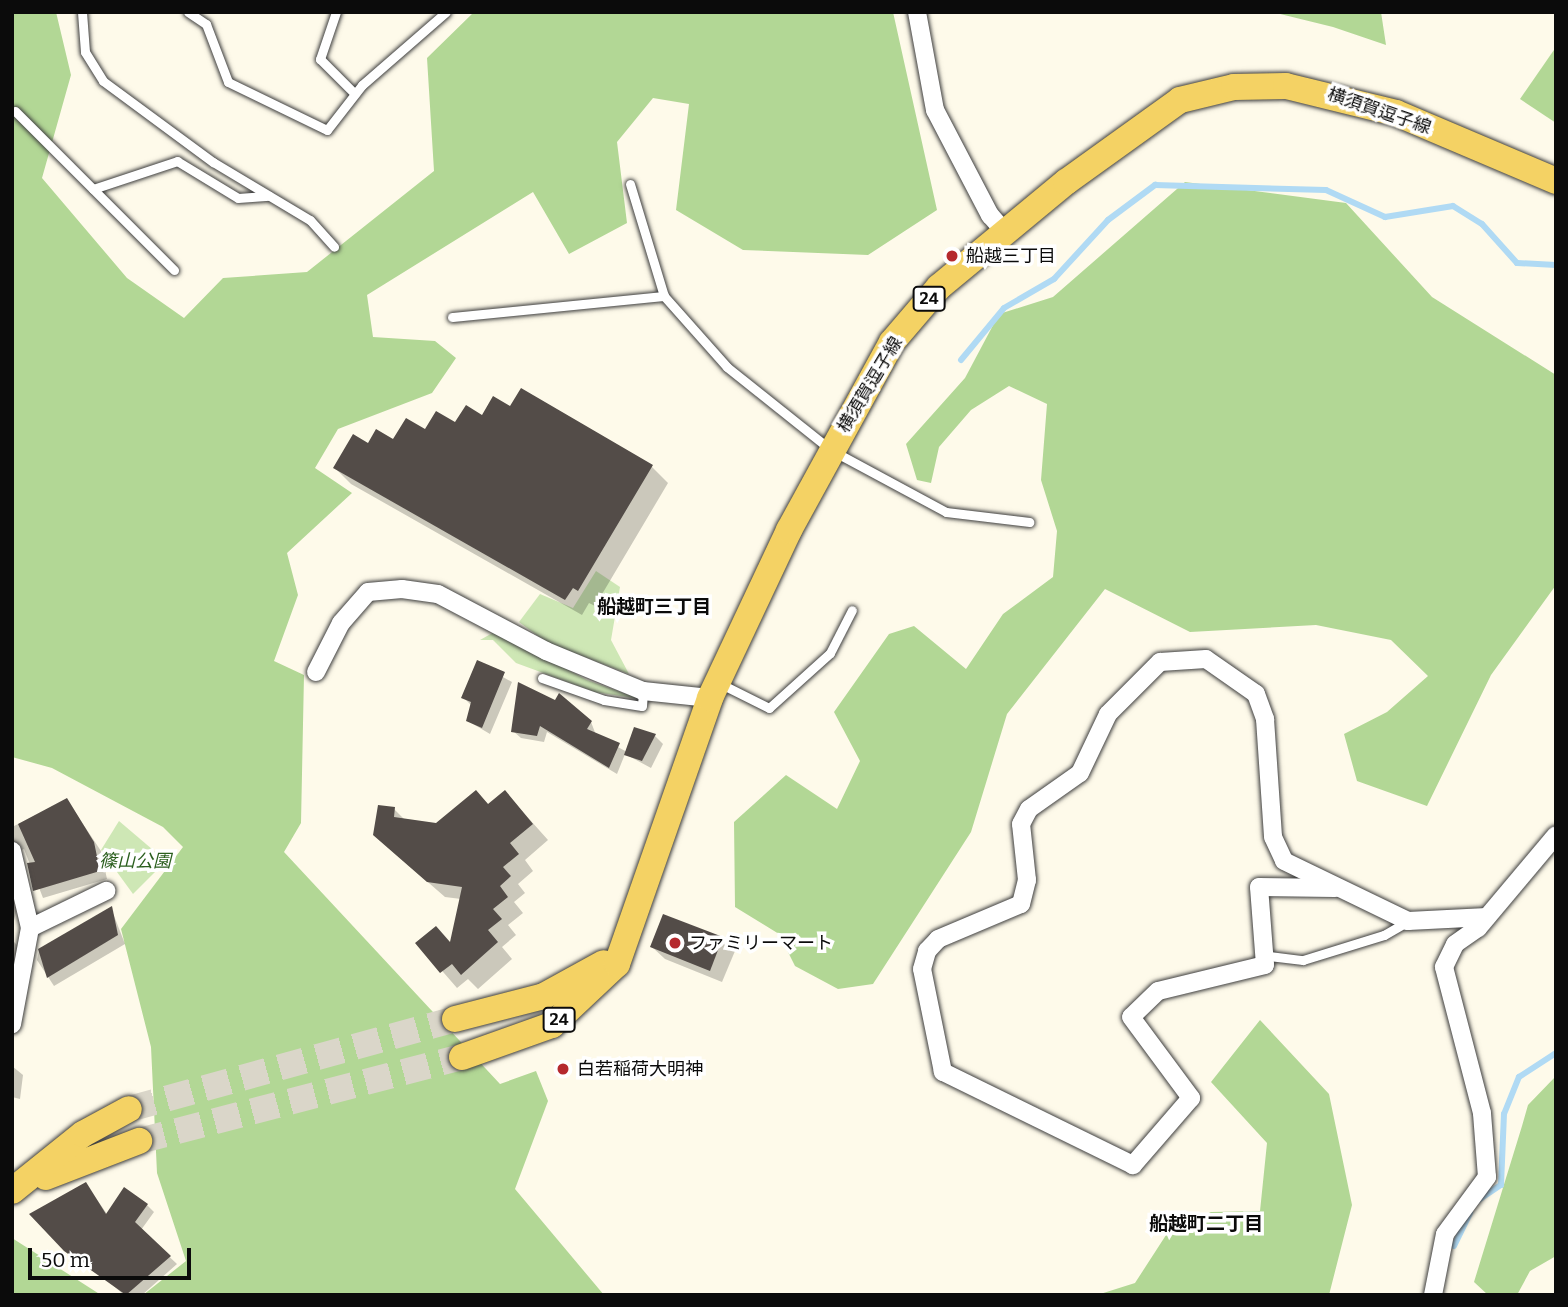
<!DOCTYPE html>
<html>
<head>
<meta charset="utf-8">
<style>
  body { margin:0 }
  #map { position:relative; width:1568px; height:1307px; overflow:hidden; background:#fefaea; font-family:Bitter,"Noto Sans JP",serif }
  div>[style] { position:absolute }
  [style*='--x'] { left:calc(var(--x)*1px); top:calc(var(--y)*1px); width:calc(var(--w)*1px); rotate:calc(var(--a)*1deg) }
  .green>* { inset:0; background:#cee7b5 }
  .forest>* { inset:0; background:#b2d795 }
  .shadow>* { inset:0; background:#0003 }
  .stream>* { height:6px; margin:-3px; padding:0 3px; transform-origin:3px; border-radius:3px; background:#b0daf4 }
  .building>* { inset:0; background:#534c48 }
  .primary-tunnel>* { height:26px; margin-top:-13px; transform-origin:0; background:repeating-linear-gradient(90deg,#dad6c9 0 26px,transparent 0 39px) }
  .roads { filter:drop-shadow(0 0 2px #3e3e3e) drop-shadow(0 0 2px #3e3e3e) }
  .service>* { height:9px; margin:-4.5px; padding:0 4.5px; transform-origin:4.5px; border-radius:4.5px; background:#fff }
  .minor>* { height:18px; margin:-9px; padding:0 9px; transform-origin:9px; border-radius:9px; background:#fff }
  .primary>* { height:26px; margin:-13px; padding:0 13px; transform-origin:13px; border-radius:13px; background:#f4d264 }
  .dots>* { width:19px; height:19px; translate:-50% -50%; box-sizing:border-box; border:4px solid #fff; border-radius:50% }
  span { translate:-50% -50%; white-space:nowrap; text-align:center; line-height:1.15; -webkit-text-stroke:7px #fff; paint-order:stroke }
  .shield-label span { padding:2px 5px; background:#fff; border:2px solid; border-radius:5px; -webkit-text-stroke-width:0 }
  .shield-label { font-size:16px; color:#0b0b0b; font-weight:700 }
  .street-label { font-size:18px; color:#0b0b0b }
  .poi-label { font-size:18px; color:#0b0b0b }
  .left { translate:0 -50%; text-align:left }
  .park-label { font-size:18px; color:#2b5f1e; font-style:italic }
  .neighbourhood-label { font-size:19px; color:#0b0b0b; font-weight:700 }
  .frame { position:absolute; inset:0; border:14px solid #0b0b0b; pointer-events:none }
  .scale { position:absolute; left:28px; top:1248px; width:163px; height:32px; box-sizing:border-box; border:4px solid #0b0b0b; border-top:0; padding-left:9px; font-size:21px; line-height:24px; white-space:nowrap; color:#0b0b0b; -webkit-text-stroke:5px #fff; paint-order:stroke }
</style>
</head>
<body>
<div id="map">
  <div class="green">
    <div style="clip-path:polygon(596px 571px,620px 587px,611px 640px,629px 674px,546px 642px,519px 622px,540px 594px,573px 608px)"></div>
    <div style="clip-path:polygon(496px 631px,587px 680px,640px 699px,595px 692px,516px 663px,493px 640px,480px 640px)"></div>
    <div style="clip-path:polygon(119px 821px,166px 861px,133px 894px,101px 850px)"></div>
  </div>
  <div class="forest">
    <div style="clip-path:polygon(12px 12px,56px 12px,71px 75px,42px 178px,127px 278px,184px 318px,223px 278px,307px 272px,434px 171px,427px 58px,474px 12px,893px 12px,937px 210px,868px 255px,743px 250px,676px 210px,689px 104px,653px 98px,617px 142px,627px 223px,569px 254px,533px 192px,367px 295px,373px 337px,435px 341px,456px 358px,432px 393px,338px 429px,315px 468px,352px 493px,287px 553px,298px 595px,274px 661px,304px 675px,301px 823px,284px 852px,500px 1084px,536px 1071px,548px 1101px,515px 1189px,604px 1295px,143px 1295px,186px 1261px,157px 1173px,151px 1047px,121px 929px,183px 847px,163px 827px,52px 768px,12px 757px)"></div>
    <div style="clip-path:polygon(1272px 12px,1381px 12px,1386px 45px,1333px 27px)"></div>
    <div style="clip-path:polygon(1556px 47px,1556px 123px,1520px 99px)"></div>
    <div style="clip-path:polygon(1185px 182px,1346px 203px,1432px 297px,1556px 375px,1556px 585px,1491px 675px,1427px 806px,1357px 781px,1344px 734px,1387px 712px,1428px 676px,1391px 640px,1316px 625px,1190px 632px,1105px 589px,1007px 714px,971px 832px,873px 984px,838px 989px,795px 966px,779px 934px,735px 907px,734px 822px,786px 775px,837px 809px,860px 761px,834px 712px,889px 634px,914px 626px,966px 669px,1003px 614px,1053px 577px,1057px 531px,1041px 480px,1047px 404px,1009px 386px,971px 410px,939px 447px,931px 483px,917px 480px,906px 444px,965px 378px,999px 314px,1053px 297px)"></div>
    <div style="clip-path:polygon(1260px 1020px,1329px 1094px,1352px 1205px,1329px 1295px,1097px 1295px,1135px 1283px,1168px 1232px,1211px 1212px,1260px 1211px,1267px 1143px,1211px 1082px)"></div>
    <div style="clip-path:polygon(1556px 1076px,1556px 1256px,1530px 1271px,1517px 1295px,1488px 1295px,1474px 1282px,1522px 1126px,1528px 1105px)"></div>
    <div style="clip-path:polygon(12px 1238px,101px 1295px,12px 1295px)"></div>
  </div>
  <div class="shadow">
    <div style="clip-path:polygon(511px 409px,651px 466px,668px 483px,595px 606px,589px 603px,582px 615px,351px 484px,335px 468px,368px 445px)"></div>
    <div style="clip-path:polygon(478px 663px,512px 682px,490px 734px,468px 721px,472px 706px,463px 697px)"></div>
    <div style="clip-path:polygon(520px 684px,591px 722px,596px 735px,627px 752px,655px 736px,663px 744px,651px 768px,625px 754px,617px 774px,547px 732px,544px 742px,521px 738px,513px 731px)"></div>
    <div style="clip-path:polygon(476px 792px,489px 805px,505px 792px,548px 840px,525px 860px,533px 871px,518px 884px,525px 893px,514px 902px,523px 913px,508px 925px,516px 935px,502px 947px,512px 959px,478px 989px,468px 979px,457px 988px,418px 943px,451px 944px,461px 899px,445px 897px,391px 850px,394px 809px,406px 821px,436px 825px)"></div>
    <div style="clip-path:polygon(67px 800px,101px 851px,107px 879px,43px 898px,24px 849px,12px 853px,12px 827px)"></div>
    <div style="clip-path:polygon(12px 877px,18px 904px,12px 929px)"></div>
    <div style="clip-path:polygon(111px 908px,125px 944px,54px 986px,37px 960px,39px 950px)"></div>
    <div style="clip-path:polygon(722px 939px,735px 951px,722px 982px,665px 959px,652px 947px)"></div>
    <div style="clip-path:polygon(12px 940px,18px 946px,12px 988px)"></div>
    <div style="clip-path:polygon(12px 1066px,23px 1075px,20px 1099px,12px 1097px)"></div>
    <div style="clip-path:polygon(86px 1184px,107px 1214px,147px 1205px,154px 1212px,141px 1230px,177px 1264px,142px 1295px,124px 1295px,39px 1221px)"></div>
  </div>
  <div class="stream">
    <div style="--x:961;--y:360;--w:67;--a:-50.4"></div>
    <div style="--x:1004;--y:308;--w:58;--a:-30.1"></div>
    <div style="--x:1054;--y:279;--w:80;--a:-47.5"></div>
    <div style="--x:1108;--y:220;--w:59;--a:-36.7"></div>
    <div style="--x:1155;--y:185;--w:171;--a:1.7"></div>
    <div style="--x:1326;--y:190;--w:65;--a:24.6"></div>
    <div style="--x:1385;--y:217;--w:69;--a:-9.2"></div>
    <div style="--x:1453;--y:206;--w:34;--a:32"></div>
    <div style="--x:1482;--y:224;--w:52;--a:48.1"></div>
    <div style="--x:1517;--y:263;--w:39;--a:3"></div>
    <div style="--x:1477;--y:1201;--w:29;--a:-34"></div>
    <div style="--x:1501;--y:1185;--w:71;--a:-87.6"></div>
    <div style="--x:1504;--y:1114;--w:40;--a:-68"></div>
    <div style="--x:1519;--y:1077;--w:44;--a:-33"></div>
    <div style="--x:1454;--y:1246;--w:37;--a:-64"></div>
  </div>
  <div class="building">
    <div style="clip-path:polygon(521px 388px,653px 465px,578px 591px,573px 588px,565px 600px,333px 468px,353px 434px,368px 443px,376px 429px,393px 439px,406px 418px,425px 429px,436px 411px,455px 422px,466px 405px,482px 415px,493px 396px,510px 406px)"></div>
    <div style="clip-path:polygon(477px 660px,505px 672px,482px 728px,466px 721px,471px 702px,461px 698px)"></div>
    <div style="clip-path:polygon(518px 682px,555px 700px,559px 693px,592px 721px,587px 729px,620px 743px,609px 768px,540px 726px,537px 736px,511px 732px)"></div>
    <div style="clip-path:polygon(634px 727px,656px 734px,642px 761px,624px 755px)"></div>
    <div style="clip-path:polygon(476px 790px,488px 804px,505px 790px,533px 824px,510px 843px,519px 854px,503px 867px,511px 876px,500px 886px,508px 897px,493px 909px,502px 919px,488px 930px,498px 942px,461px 975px,452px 964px,440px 973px,415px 943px,436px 926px,450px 942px,462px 887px,427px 882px,373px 835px,378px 805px,395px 807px,394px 817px,436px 823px)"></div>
    <div style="clip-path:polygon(67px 798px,94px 842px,100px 871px,33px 891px,27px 863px,35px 862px,18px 824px)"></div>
    <div style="clip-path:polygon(112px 906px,118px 935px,47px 978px,38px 949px)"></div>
    <div style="clip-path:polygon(663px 914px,723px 937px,710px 971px,650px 947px)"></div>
    <div style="clip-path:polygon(86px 1182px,106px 1214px,124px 1187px,148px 1204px,135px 1222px,171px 1256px,126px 1295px,64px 1251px,29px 1214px)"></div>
  </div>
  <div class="primary-tunnel">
    <div style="--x:129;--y:1109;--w:338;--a:-15.4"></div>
    <div style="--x:139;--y:1141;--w:334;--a:-14.6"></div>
  </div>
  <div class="roads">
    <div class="service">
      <div style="--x:82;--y:12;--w:40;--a:85.7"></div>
      <div style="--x:85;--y:52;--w:34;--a:58"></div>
      <div style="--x:103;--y:81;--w:137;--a:36.4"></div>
      <div style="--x:213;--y:162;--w:113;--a:30.9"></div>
      <div style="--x:310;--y:220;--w:36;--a:48"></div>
      <div style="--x:188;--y:12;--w:22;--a:34"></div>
      <div style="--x:206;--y:24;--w:62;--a:69.2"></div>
      <div style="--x:228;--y:82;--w:110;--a:25.9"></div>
      <div style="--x:327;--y:130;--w:57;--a:-52.1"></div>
      <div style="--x:362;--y:85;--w:111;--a:-41"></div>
      <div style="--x:336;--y:12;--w:50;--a:108.8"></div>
      <div style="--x:320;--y:59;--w:49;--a:45"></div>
      <div style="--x:15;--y:111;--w:225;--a:45"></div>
      <div style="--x:630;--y:184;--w:117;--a:73.1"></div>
      <div style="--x:664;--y:296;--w:95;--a:48.4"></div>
      <div style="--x:727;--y:367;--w:133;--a:38.6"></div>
      <div style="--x:831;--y:450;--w:131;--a:28.3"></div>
      <div style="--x:946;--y:512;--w:84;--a:6.9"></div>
      <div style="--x:93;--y:189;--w:89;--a:-18.4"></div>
      <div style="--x:177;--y:161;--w:71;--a:31.2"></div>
      <div style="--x:238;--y:198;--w:31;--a:-4"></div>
      <div style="--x:452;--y:317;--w:213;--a:-5.7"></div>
      <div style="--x:542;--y:678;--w:66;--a:19.5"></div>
      <div style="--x:604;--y:700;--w:38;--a:9"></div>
      <div style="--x:642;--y:706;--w:15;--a:-86"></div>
      <div style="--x:719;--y:683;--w:56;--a:26.6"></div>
      <div style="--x:769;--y:708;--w:82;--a:-42"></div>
      <div style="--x:830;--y:653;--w:48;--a:-62.9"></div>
      <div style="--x:1269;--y:956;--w:34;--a:7"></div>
      <div style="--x:1303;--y:960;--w:85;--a:-17.2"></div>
      <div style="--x:1384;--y:935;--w:28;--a:-30"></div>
    </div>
    <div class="minor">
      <div style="--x:917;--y:12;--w:100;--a:79.6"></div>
      <div style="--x:935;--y:110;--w:119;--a:62.4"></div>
      <div style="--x:990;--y:215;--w:23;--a:49"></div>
      <div style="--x:316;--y:672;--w:55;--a:-63"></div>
      <div style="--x:341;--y:623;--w:41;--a:-48.9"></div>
      <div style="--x:368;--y:592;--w:34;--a:-5"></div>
      <div style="--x:402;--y:589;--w:36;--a:8"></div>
      <div style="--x:438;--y:594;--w:122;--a:27.8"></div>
      <div style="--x:546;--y:651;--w:105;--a:22.4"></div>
      <div style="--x:643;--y:691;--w:67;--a:6"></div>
      <div style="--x:12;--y:851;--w:79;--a:76.8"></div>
      <div style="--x:30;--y:928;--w:98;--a:100.6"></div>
      <div style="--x:1335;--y:888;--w:76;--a:-179.2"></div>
      <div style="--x:1259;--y:887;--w:78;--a:85.6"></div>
      <div style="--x:1265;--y:965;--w:110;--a:166.3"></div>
      <div style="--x:1158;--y:991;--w:37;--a:136"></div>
      <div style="--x:1131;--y:1017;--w:101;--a:53.5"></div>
      <div style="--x:1191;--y:1098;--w:89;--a:130.9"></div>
      <div style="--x:1133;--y:1165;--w:212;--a:-153.9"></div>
      <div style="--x:943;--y:1072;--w:105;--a:-101.5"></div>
      <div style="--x:922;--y:969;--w:19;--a:-74"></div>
      <div style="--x:927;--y:951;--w:16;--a:-47"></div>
      <div style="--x:938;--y:939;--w:90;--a:-22.9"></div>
      <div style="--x:1021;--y:904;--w:25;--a:-76"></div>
      <div style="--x:1027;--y:880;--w:56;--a:-96.1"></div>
      <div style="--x:1021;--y:824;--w:17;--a:-62"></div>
      <div style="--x:1029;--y:809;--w:62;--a:-35.2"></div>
      <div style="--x:1080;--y:773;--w:65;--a:-64.6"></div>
      <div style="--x:1108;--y:714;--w:74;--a:-45"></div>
      <div style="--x:1160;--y:662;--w:46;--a:-3.7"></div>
      <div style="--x:1206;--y:659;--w:61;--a:35"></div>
      <div style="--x:1256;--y:694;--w:27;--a:70"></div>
      <div style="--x:1265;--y:719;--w:118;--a:86.1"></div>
      <div style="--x:1273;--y:837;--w:26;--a:65"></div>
      <div style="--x:1284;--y:861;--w:138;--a:25.8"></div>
      <div style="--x:1408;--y:921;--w:79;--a:-2.9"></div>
      <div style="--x:30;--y:928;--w:85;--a:-26"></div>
      <div style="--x:1433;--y:1295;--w:62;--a:-78.9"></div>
      <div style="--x:1445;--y:1234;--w:71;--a:-53.6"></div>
      <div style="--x:1487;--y:1177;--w:64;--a:-94.5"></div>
      <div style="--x:1482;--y:1113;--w:151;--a:-104.6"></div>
      <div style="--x:1444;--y:967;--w:25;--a:-64"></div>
      <div style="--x:1455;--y:944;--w:28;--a:-35"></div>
      <div style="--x:1478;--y:928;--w:121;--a:-50"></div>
    </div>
    <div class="primary">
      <div style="--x:455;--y:1019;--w:92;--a:-14.5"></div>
      <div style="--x:544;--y:996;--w:68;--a:-28.8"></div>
      <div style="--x:462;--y:1057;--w:96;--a:-19.6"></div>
      <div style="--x:552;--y:1025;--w:89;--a:-43.2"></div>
      <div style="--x:617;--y:964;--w:282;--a:-70.7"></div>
      <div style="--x:710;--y:698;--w:186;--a:-64.8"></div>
      <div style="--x:789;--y:530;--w:214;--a:-61.3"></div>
      <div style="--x:892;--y:342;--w:72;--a:-49.5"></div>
      <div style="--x:939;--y:287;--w:165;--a:-39.6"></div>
      <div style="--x:1066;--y:182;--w:140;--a:-35.7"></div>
      <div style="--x:1180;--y:100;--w:56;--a:-13.5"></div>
      <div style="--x:1234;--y:87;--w:52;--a:-1.1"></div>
      <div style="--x:1286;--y:86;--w:113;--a:13.8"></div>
      <div style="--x:1396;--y:113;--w:174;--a:23"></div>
      <div style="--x:46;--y:1177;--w:100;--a:-21.2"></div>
      <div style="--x:12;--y:1191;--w:91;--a:-38.8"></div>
      <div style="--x:83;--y:1134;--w:52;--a:-28.5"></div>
    </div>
  </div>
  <div class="dots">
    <div style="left:952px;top:256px;background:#b5292e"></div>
    <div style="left:675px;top:943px;background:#b5292e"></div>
    <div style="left:563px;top:1069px;background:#b5292e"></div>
  </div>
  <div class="shield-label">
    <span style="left:929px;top:299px">24</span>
    <span style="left:559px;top:1020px">24</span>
  </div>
  <div class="street-label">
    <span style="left:1379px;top:111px;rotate:19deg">横須賀逗子線</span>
    <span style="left:870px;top:385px;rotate:-59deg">横須賀逗子線</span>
  </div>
  <div class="poi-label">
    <span class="left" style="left:966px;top:256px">船越三丁目</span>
    <span class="left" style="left:689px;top:943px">ファミリーマート</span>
    <span class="left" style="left:577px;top:1069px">白若稲荷大明神</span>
  </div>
  <div class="park-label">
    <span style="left:135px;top:861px">篠山公園</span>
  </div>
  <div class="neighbourhood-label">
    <span style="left:654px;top:607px">船越町三丁目</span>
    <span style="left:1206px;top:1224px">船越町二丁目</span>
  </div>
  <div class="frame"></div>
  <div class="scale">50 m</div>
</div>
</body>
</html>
